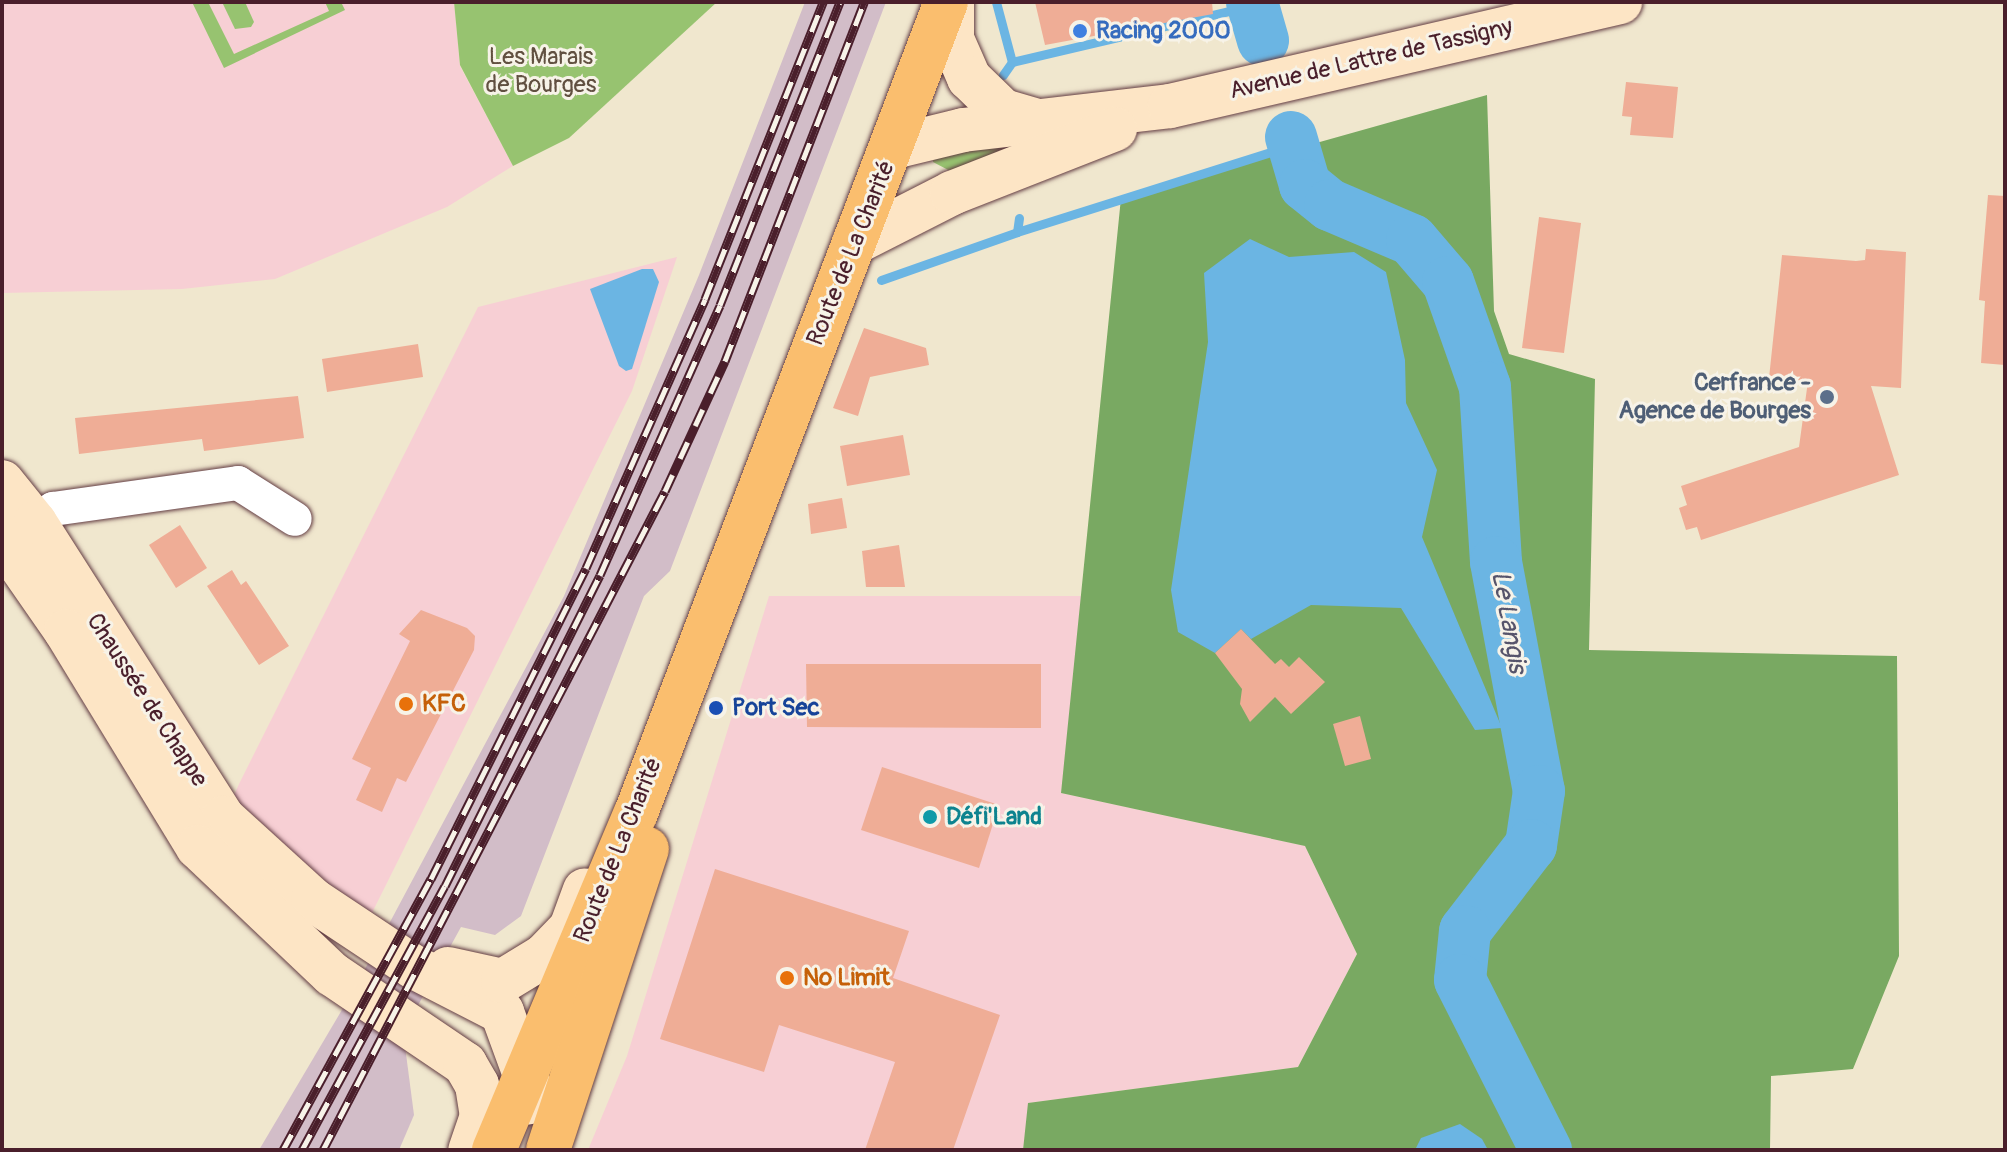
<!DOCTYPE html>
<html>
<head>
<meta charset="utf-8">
<style>
  body { margin:0 }
  #map { position:relative; width:2007px; height:1152px; overflow:hidden; background:#f0e7ce; font-family:Pangolin,sans-serif }
  div>[style] { position:absolute }
  [style*='--x'] { left:calc(var(--x)*1px); top:calc(var(--y)*1px); width:calc(var(--w)*1px); rotate:calc(var(--a)*1deg) }
  .built>* { inset:0; background:#f7cfd4 }
  .industrial>* { inset:0; background:#d2bdc8 }
  .green>* { inset:0; background:#97c370 }
  .forest>* { inset:0; background:#79a962 }
  .water>* { inset:0; background:#6bb5e3 }
  .stream>* { height:9px; margin:-4.5px; padding:0 4.5px; transform-origin:4.5px; border-radius:4.5px; background:#6bb5e3 }
  .river>* { height:52px; margin:-26px; padding:0 26px; transform-origin:26px; border-radius:26px; background:#6bb5e3 }
  .building>* { inset:0; background:#efad96 }
  .roads { filter:drop-shadow(0 0 2px #633d43) drop-shadow(0 0 2px #633d43) }
  .minor>* { height:34px; margin:-17px; padding:0 17px; transform-origin:17px; border-radius:17px; background:#fff }
  .secondary>* { height:44px; margin:-22px; padding:0 22px; transform-origin:22px; border-radius:22px; background:#fde5c5 }
  .primary>* { height:44px; margin:-22px; padding:0 22px; transform-origin:22px; border-radius:22px; background:#fabe6e }
  .rail>* { height:9px; margin-top:-4.5px; transform-origin:0; background:repeating-linear-gradient(90deg,#f7f3e8 0 18px,#4a1f2b 0 36px); box-sizing:border-box; border-block:2px solid #4a1f2b }
  .dots>* { width:22px; height:22px; translate:-50% -50%; box-sizing:border-box; border:4px solid #f7f3e8; border-radius:50% }
  span { translate:-50% -50%; white-space:nowrap; text-align:center; line-height:1.15; -webkit-text-stroke:6px #f7f3e8; paint-order:stroke }
  .shop-label { font-size:24px; color:#366cbe; font-weight:700 }
  .left { translate:0 -50%; text-align:left }
  .park-label { font-size:24px; color:#615040 }
  .street-label { font-size:24px; color:#4a1f2b }
  .service-label { font-size:24px; color:#4e5e75; font-weight:700 }
  .right { translate:-100% -50%; text-align:right }
  .food-label { font-size:24px; color:#c56008; font-weight:700 }
  .transit-label { font-size:24px; color:#164399; font-weight:700 }
  .culture-label { font-size:24px; color:#0d838f; font-weight:700 }
  .water-label { font-size:26px; color:#56546b; font-style:italic }
  .frame { position:absolute; inset:0; border:4px solid #4a1f2b; pointer-events:none }
</style>
</head>
<body>
<div id="map">
  <div class="built">
    <div style="clip-path:polygon(2px 2px,454px 2px,460px 66px,513px 166px,447px 207px,275px 279px,182px 289px,2px 293px)"></div>
    <div style="clip-path:polygon(677px 257px,632px 391px,365px 927px,231px 802px,239px 784px,478px 307px)"></div>
    <div style="clip-path:polygon(769px 596px,1083px 596px,1061px 793px,1305px 846px,1357px 954px,1298px 1067px,1029px 1103px,1023px 1150px,588px 1150px,627px 1056px)"></div>
  </div>
  <div class="industrial">
    <div style="clip-path:polygon(805px 2px,886px 2px,670px 571px,644px 596px,521px 916px,495px 935px,461px 927px,405px 1029px,350px 997px,564px 596px,699px 275px)"></div>
    <div style="clip-path:polygon(349px 998px,403px 1031px,414px 1115px,399px 1150px,259px 1150px)"></div>
  </div>
  <div class="green">
    <div style="clip-path:polygon(192px 2px,208px 2px,234px 54px,329px 11px,325px 2px,341px 2px,345px 10px,224px 68px)"></div>
    <div style="clip-path:polygon(222px 2px,245px 2px,254px 22px,251px 27px,235px 29px)"></div>
    <div style="clip-path:polygon(454px 2px,717px 2px,569px 138px,513px 166px,460px 65px)"></div>
    <div style="clip-path:polygon(1016px 143px,1020px 150px,954px 173px,933px 162px,935px 148px)"></div>
  </div>
  <div class="forest">
    <div style="clip-path:polygon(1487px 95px,1494px 311px,1509px 354px,1595px 379px,1589px 650px,1897px 656px,1899px 956px,1853px 1069px,1771px 1076px,1770px 1150px,1023px 1150px,1028px 1103px,1298px 1067px,1357px 954px,1305px 846px,1061px 793px,1121px 198px)"></div>
  </div>
  <div class="water">
    <div style="clip-path:polygon(1250px 239px,1289px 257px,1354px 252px,1386px 272px,1405px 360px,1406px 403px,1437px 470px,1422px 537px,1502px 728px,1475px 730px,1401px 608px,1311px 605px,1251px 639px,1241px 629px,1215px 653px,1178px 632px,1171px 590px,1208px 342px,1204px 273px)"></div>
    <div style="clip-path:polygon(642px 269px,653px 269px,659px 282px,632px 369px,626px 371px,619px 366px,590px 289px)"></div>
    <div style="clip-path:polygon(1460px 1124px,1482px 1139px,1488px 1150px,1415px 1150px,1421px 1138px)"></div>
  </div>
  <div class="stream">
    <div style="--x:996;--y:2;--w:62;--a:75.1"></div>
    <div style="--x:1012;--y:62;--w:16;--a:125"></div>
    <div style="--x:1012;--y:62;--w:228;--a:-13.2"></div>
    <div style="--x:1234;--y:10;--w:12;--a:-42"></div>
    <div style="--x:1019;--y:218;--w:14;--a:98"></div>
    <div style="--x:1017;--y:232;--w:289;--a:-17.5"></div>
    <div style="--x:881;--y:280;--w:144;--a:-19.4"></div>
  </div>
  <div class="river">
    <div style="--x:1252;--y:2;--w:40;--a:74"></div>
    <div style="--x:1291;--y:137;--w:50;--a:73.7"></div>
    <div style="--x:1305;--y:185;--w:32;--a:39"></div>
    <div style="--x:1330;--y:205;--w:89;--a:23.1"></div>
    <div style="--x:1412;--y:240;--w:55;--a:49.4"></div>
    <div style="--x:1448;--y:282;--w:111;--a:70.6"></div>
    <div style="--x:1485;--y:387;--w:175;--a:86.4"></div>
    <div style="--x:1496;--y:562;--w:233;--a:79.4"></div>
    <div style="--x:1539;--y:791;--w:55;--a:98.4"></div>
    <div style="--x:1531;--y:845;--w:108;--a:127.5"></div>
    <div style="--x:1465;--y:931;--w:49;--a:95.8"></div>
    <div style="--x:1460;--y:980;--w:191;--a:63.2"></div>
  </div>
  <div class="building">
    <div style="clip-path:polygon(1035px 2px,1212px 2px,1213px 14px,1045px 45px)"></div>
    <div style="clip-path:polygon(1626px 82px,1678px 87px,1673px 138px,1630px 135px,1632px 117px,1622px 116px)"></div>
    <div style="clip-path:polygon(1988px 195px,2005px 196px,2005px 365px,1981px 363px,1985px 301px,1979px 300px)"></div>
    <div style="clip-path:polygon(1539px 217px,1581px 223px,1564px 353px,1522px 348px)"></div>
    <div style="clip-path:polygon(1866px 249px,1906px 252px,1901px 388px,1871px 386px,1899px 475px,1701px 540px,1697px 527px,1686px 530px,1679px 508px,1687px 505px,1681px 486px,1799px 447px,1808px 381px,1769px 378px,1782px 255px,1856px 261px,1865px 260px)"></div>
    <div style="clip-path:polygon(864px 328px,926px 348px,929px 365px,870px 377px,858px 416px,833px 408px)"></div>
    <div style="clip-path:polygon(418px 344px,423px 377px,327px 392px,322px 359px)"></div>
    <div style="clip-path:polygon(298px 396px,304px 438px,204px 451px,202px 439px,79px 454px,75px 418px)"></div>
    <div style="clip-path:polygon(903px 435px,910px 475px,847px 486px,840px 446px)"></div>
    <div style="clip-path:polygon(842px 498px,847px 528px,811px 534px,808px 504px)"></div>
    <div style="clip-path:polygon(180px 525px,207px 568px,176px 588px,149px 545px)"></div>
    <div style="clip-path:polygon(899px 545px,905px 587px,866px 587px,862px 551px)"></div>
    <div style="clip-path:polygon(232px 570px,241px 585px,246px 581px,289px 646px,259px 665px,207px 586px)"></div>
    <div style="clip-path:polygon(421px 610px,467px 628px,475px 636px,474px 650px,406px 782px,397px 778px,382px 812px,356px 800px,371px 768px,352px 759px,410px 641px,399px 634px)"></div>
    <div style="clip-path:polygon(1241px 629px,1275px 664px,1281px 659px,1289px 667px,1299px 657px,1325px 682px,1291px 714px,1275px 697px,1250px 722px,1240px 704px,1242px 689px,1215px 653px)"></div>
    <div style="clip-path:polygon(806px 664px,1041px 664px,1041px 728px,807px 727px)"></div>
    <div style="clip-path:polygon(1360px 716px,1371px 759px,1345px 766px,1333px 724px)"></div>
    <div style="clip-path:polygon(882px 767px,999px 805px,979px 868px,861px 830px)"></div>
    <div style="clip-path:polygon(715px 869px,909px 931px,893px 978px,1000px 1015px,953px 1150px,865px 1150px,895px 1062px,779px 1025px,764px 1072px,660px 1039px)"></div>
  </div>
  <div class="roads">
    <div class="minor">
      <div style="--x:35;--y:523;--w:23;--a:-38"></div>
      <div style="--x:53;--y:509;--w:187;--a:-8"></div>
      <div style="--x:238;--y:483;--w:67;--a:32.3"></div>
    </div>
    <div class="secondary">
      <div style="--x:952;--y:2;--w:37;--a:90"></div>
      <div style="--x:952;--y:39;--w:43;--a:66.4"></div>
      <div style="--x:969;--y:78;--w:47;--a:44.1"></div>
      <div style="--x:1003;--y:111;--w:40;--a:16"></div>
      <div style="--x:894;--y:147;--w:71;--a:-13.8"></div>
      <div style="--x:963;--y:130;--w:208;--a:-6.6"></div>
      <div style="--x:1170;--y:106;--w:462;--a:-13"></div>
      <div style="--x:854;--y:243;--w:110;--a:-27"></div>
      <div style="--x:952;--y:193;--w:175;--a:-21.4"></div>
      <div style="--x:2;--y:482;--w:53;--a:51.2"></div>
      <div style="--x:35;--y:523;--w:350;--a:57.5"></div>
      <div style="--x:223;--y:818;--w:122;--a:42.3"></div>
      <div style="--x:313;--y:900;--w:121;--a:33.6"></div>
      <div style="--x:414;--y:967;--w:99;--a:27.1"></div>
      <div style="--x:502;--y:1012;--w:87;--a:69.9"></div>
      <div style="--x:532;--y:1094;--w:9;--a:111"></div>
      <div style="--x:2;--y:539;--w:112;--a:55.2"></div>
      <div style="--x:66;--y:631;--w:253;--a:58.6"></div>
      <div style="--x:198;--y:847;--w:185;--a:43.5"></div>
      <div style="--x:332;--y:974;--w:161;--a:34.1"></div>
      <div style="--x:465;--y:1064;--w:24;--a:60"></div>
      <div style="--x:477;--y:1085;--w:31;--a:81"></div>
      <div style="--x:482;--y:1116;--w:36;--a:109"></div>
      <div style="--x:448;--y:969;--w:56;--a:12.3"></div>
      <div style="--x:503;--y:981;--w:48;--a:-31.4"></div>
      <div style="--x:544;--y:956;--w:39;--a:-46"></div>
      <div style="--x:571;--y:928;--w:40;--a:-69.8"></div>
    </div>
    <div class="primary">
      <div style="--x:494;--y:1150;--w:366;--a:-67.2"></div>
      <div style="--x:636;--y:813;--w:868;--a:-69.08"></div>
      <div style="--x:548;--y:1150;--w:317;--a:-71.8"></div>
    </div>
  </div>
  <div class="rail">
    <div style="--x:283;--y:1150;--w:309;--a:-61.4"></div>
    <div style="--x:431;--y:879;--w:347;--a:-63.5"></div>
    <div style="--x:586;--y:568;--w:294;--a:-66.1"></div>
    <div style="--x:705;--y:299;--w:320;--a:-68.3"></div>
    <div style="--x:302;--y:1150;--w:300;--a:-61.6"></div>
    <div style="--x:445;--y:886;--w:347;--a:-63.5"></div>
    <div style="--x:600;--y:575;--w:295;--a:-66"></div>
    <div style="--x:720;--y:305;--w:326;--a:-68.4"></div>
    <div style="--x:323;--y:1150;--w:742;--a:-62.57"></div>
    <div style="--x:665;--y:491;--w:143;--a:-65.2"></div>
    <div style="--x:725;--y:361;--w:385;--a:-68.8"></div>
  </div>
  <div class="dots">
    <div style="left:1080px;top:31px;background:#3f7fe0"></div>
    <div style="left:1827px;top:397px;background:#5c6f8a"></div>
    <div style="left:406px;top:704px;background:#e8710a"></div>
    <div style="left:716px;top:708px;background:#1a4fb4"></div>
    <div style="left:930px;top:817px;background:#0f9aa8"></div>
    <div style="left:787px;top:978px;background:#e8710a"></div>
  </div>
  <div class="shop-label">
    <span class="left" style="left:1096px;top:31px">Racing 2000</span>
  </div>
  <div class="park-label">
    <span style="left:541px;top:71px">Les Marais<br>de Bourges</span>
  </div>
  <div class="street-label">
    <span style="left:1371px;top:59px;rotate:-13deg">Avenue de Lattre de Tassigny</span>
    <span style="left:851px;top:253px;rotate:-68deg">Route de La Charité</span>
    <span style="left:147px;top:700px;rotate:57deg">Chaussée de Chappe</span>
    <span style="left:618px;top:850px;rotate:-68deg">Route de La Charité</span>
  </div>
  <div class="service-label">
    <span class="right" style="left:1811px;top:397px">Cerfrance -<br>Agence de Bourges</span>
  </div>
  <div class="food-label">
    <span class="left" style="left:422px;top:704px">KFC</span>
    <span class="left" style="left:803px;top:978px">No Limit</span>
  </div>
  <div class="transit-label">
    <span class="left" style="left:732px;top:708px">Port Sec</span>
  </div>
  <div class="culture-label">
    <span class="left" style="left:946px;top:817px">Défi'Land</span>
  </div>
  <div class="water-label">
    <span style="left:1508px;top:622px;rotate:80deg">Le Langis</span>
  </div>
  <div class="frame"></div>
</div>
</body>
</html>
